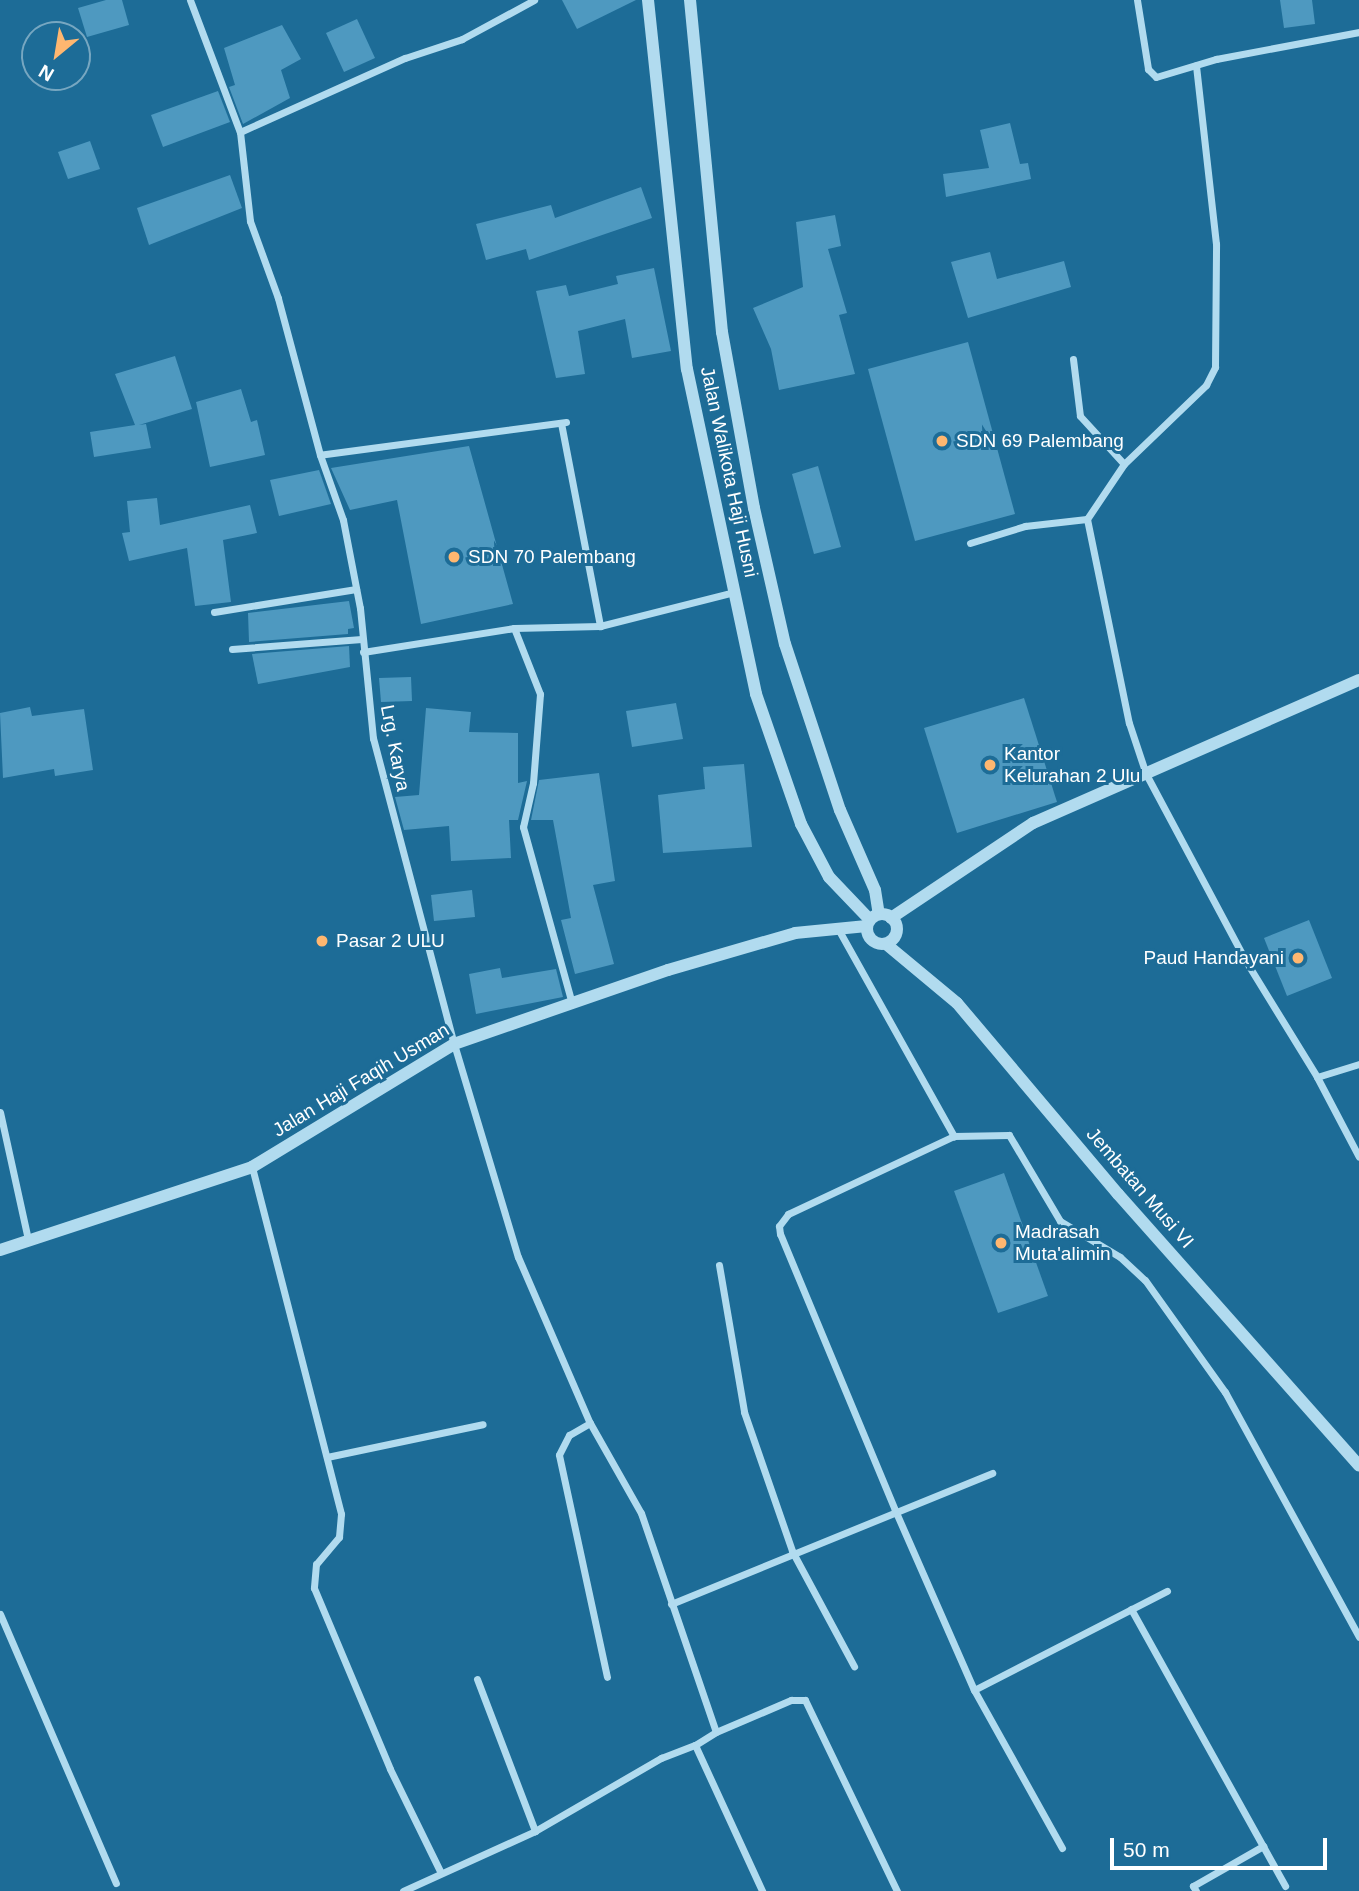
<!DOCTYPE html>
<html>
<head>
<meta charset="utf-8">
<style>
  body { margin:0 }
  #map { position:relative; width:1359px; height:1891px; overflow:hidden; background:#1d6c97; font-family:Helvetica,sans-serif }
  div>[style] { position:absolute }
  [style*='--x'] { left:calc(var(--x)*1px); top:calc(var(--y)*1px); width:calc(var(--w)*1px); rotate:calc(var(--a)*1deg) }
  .building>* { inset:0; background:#4e99c0 }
  .minor>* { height:7px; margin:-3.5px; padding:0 3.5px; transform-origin:3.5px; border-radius:3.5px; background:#b1dbef }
  .tertiary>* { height:12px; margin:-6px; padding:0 6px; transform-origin:6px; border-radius:6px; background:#b1dbef }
  .tertiary>.ring { margin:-6px; padding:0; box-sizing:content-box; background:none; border:12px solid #b1dbef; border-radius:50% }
  .dots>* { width:19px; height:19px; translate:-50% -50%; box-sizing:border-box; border:4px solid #1d6c97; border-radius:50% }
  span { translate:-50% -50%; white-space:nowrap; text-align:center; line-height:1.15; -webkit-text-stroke:6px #1d6c97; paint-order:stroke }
  .poi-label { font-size:19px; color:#fff }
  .left { translate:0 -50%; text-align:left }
  .right { translate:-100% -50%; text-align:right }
  .street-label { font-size:19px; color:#fff }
  .north { position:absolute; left:21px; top:21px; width:70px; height:70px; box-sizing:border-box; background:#1d6c97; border:2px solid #77a7c1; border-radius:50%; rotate:210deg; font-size:19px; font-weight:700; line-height:28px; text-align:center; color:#fff }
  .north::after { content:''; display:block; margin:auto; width:24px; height:32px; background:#ffb770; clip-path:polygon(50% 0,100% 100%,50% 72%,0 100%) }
  .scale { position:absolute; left:1110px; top:1838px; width:217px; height:32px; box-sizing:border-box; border:4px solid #fff; border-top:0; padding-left:9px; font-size:21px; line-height:24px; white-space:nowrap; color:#fff; -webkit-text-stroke:5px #1d6c97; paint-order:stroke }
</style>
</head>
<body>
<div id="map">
  <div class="building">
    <div style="clip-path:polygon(106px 0,122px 0,129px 25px,87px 37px,78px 8px)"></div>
    <div style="clip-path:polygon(562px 0,636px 0,577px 29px)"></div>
    <div style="clip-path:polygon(1280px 0,1312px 0,1315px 24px,1284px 28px)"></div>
    <div style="clip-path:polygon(357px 19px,375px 58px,344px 72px,326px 33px)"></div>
    <div style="clip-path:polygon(282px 25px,301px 59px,281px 70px,290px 98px,243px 124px,229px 87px,235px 85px,224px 48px)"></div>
    <div style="clip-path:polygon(218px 91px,230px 122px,163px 147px,151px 115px)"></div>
    <div style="clip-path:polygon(1010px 123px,1020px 164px,1028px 163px,1031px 179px,946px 197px,943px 174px,989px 168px,980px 130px)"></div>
    <div style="clip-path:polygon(90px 141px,100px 169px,68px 179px,58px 152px)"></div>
    <div style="clip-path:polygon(230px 175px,242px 208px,149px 245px,137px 208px)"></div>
    <div style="clip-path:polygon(641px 187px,652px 218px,529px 260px,526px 249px,486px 260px,476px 224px,551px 205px,555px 218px)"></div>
    <div style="clip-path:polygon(835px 215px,841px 246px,828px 249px,847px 313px,839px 315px,855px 374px,779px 390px,771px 349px,753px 308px,803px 287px,796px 222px)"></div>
    <div style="clip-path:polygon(990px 252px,997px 279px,1064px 261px,1071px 287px,968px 318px,951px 262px)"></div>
    <div style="clip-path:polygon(654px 268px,671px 351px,632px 358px,625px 319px,578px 331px,585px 374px,556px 378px,536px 291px,566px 285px,569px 296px,618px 284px,616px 276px)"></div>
    <div style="clip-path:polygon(968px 342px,1015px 514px,915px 541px,868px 369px)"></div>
    <div style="clip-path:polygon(175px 356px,192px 409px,139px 425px,146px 424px,151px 448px,94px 457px,90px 432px,135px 425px,115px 374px)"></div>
    <div style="clip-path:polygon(241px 389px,251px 422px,257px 420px,265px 455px,210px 467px,196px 402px)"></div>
    <div style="clip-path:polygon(469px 446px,513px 604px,421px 624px,397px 500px,350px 510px,331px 468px)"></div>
    <div style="clip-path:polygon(818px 466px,841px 547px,814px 554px,792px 474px)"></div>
    <div style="clip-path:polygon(319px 470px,331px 504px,279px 516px,270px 480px)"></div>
    <div style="clip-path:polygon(157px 498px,160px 525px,250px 505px,257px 533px,223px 540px,231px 602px,195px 606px,187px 548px,129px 561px,122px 533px,130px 532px,127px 501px)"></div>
    <div style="clip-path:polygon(349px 601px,354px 628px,348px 629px,348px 634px,249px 642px,248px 613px)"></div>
    <div style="clip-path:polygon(349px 646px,350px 667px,258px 684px,252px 654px)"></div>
    <div style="clip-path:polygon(411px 677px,412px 701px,381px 702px,379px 678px)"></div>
    <div style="clip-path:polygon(1024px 698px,1057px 802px,957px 833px,924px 728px)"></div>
    <div style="clip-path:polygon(676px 703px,683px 739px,632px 747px,626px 711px)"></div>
    <div style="clip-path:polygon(30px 707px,32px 716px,84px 709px,93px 770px,55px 776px,54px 769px,3px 778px,0 713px)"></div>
    <div style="clip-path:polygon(426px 708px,471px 712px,469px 732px,518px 733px,518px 783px,527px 781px,518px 820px,509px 820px,511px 858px,451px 861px,449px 826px,404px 830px,395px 797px,419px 795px)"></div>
    <div style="clip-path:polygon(744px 764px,752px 847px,663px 853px,658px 795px,705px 789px,703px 767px)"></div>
    <div style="clip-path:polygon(599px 773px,615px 881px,593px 885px,614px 964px,575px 974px,561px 920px,571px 918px,553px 820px,531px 820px,539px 780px)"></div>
    <div style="clip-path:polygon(472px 890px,475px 917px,434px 921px,431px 895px)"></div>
    <div style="clip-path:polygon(1309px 920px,1332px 978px,1287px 996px,1264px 938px)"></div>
    <div style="clip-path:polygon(500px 968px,502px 978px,556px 969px,563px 997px,476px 1014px,469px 974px)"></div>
    <div style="clip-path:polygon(1004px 1173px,1048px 1296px,998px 1313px,954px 1191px)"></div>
  </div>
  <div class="minor">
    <div style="--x:190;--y:0;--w:141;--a:69.3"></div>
    <div style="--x:1137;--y:0;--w:70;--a:80.9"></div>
    <div style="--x:1148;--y:69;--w:11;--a:45"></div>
    <div style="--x:1156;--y:77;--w:63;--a:-16.7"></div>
    <div style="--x:1216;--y:59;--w:146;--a:-10.7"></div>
    <div style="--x:1073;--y:359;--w:57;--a:83"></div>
    <div style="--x:1080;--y:416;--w:65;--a:47.5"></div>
    <div style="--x:566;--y:422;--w:248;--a:172.4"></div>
    <div style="--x:320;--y:455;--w:69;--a:70.5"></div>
    <div style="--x:343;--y:520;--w:90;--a:79.1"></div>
    <div style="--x:360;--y:608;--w:131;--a:84.3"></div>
    <div style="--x:373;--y:738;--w:317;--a:75.2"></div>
    <div style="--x:454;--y:1044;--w:222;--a:73.3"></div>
    <div style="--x:518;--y:1257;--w:181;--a:66.6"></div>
    <div style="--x:590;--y:1423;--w:103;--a:60.5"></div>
    <div style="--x:641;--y:1513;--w:231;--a:71.1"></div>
    <div style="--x:716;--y:1732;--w:82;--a:-23.1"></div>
    <div style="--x:791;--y:1700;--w:14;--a:0"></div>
    <div style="--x:805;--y:1700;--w:212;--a:64.3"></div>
    <div style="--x:561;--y:423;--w:207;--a:79.1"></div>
    <div style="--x:320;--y:455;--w:163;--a:-105"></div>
    <div style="--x:278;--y:298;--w:82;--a:-110"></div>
    <div style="--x:250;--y:221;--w:90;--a:-96.4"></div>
    <div style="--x:240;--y:132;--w:181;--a:-24.2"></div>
    <div style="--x:405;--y:58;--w:60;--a:-18.4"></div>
    <div style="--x:462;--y:39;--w:82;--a:-28.4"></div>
    <div style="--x:1087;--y:519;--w:66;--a:-56.1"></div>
    <div style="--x:1124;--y:464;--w:114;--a:-43.9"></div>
    <div style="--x:1206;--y:385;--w:20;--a:-63"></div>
    <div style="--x:1215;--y:367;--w:123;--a:-89.5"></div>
    <div style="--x:1216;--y:244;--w:180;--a:-96.4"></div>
    <div style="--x:970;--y:543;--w:58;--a:-17.2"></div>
    <div style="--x:1025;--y:526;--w:62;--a:-6.4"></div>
    <div style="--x:1087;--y:519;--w:208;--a:78.4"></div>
    <div style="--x:1129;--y:723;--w:54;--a:71.6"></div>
    <div style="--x:1146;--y:774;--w:214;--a:61.9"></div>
    <div style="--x:1247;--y:963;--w:134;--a:58.4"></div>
    <div style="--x:1317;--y:1077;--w:90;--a:62.3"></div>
    <div style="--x:214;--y:612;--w:144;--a:-9.2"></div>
    <div style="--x:514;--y:628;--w:71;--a:68.5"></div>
    <div style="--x:540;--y:694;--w:89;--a:94.5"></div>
    <div style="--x:533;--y:783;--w:45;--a:102.8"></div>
    <div style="--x:523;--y:827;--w:184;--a:74.5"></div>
    <div style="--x:232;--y:649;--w:130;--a:-4.4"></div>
    <div style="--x:363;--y:652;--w:153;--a:-9"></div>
    <div style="--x:514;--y:628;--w:86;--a:-1.3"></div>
    <div style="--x:600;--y:626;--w:138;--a:-14.2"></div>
    <div style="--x:837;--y:927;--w:240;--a:60.8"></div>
    <div style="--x:1317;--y:1077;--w:44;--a:-17.2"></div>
    <div style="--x:0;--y:1112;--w:130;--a:77.6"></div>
    <div style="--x:252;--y:1167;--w:358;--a:75.6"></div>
    <div style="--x:341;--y:1514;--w:23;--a:95"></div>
    <div style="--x:339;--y:1537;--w:35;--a:130"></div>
    <div style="--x:316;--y:1564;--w:24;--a:95"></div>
    <div style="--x:314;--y:1588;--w:196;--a:67.2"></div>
    <div style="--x:390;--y:1769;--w:114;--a:63.9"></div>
    <div style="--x:719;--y:1265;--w:149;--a:80.3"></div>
    <div style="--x:744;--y:1412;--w:147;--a:70.9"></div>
    <div style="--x:792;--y:1551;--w:131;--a:61.7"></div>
    <div style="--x:590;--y:1423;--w:24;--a:150"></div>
    <div style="--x:569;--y:1435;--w:22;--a:117"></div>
    <div style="--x:559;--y:1455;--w:227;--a:77.8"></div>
    <div style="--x:327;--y:1457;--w:159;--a:-11.9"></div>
    <div style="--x:671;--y:1604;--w:347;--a:-22.2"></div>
    <div style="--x:1131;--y:1609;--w:317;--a:60.9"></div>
    <div style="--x:0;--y:1614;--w:293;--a:66.7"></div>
    <div style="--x:477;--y:1679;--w:163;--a:69.1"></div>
    <div style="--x:974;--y:1690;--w:217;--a:-27.2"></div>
    <div style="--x:716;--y:1732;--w:25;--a:148"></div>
    <div style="--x:695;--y:1745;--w:161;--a:65.3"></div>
    <div style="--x:1062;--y:1848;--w:181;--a:-119.1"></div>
    <div style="--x:974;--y:1690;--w:197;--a:-113.7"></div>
    <div style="--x:895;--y:1510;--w:299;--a:-112.6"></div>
    <div style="--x:780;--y:1234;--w:8;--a:-97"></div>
    <div style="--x:779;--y:1226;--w:15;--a:-53"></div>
    <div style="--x:788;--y:1214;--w:183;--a:-25.2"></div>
    <div style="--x:954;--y:1136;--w:55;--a:-1"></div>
    <div style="--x:1009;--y:1135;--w:100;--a:59.3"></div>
    <div style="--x:1060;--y:1221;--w:70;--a:31"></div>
    <div style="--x:1120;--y:1257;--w:34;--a:43"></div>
    <div style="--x:1145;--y:1280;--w:138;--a:54.5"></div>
    <div style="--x:1225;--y:1392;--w:279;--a:61.3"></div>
    <div style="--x:403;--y:1891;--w:145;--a:-24.4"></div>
    <div style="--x:535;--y:1831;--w:146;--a:-30.1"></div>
    <div style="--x:661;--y:1758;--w:36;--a:-21"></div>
    <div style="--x:1196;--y:1891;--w:6;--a:-121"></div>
    <div style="--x:1193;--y:1886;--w:81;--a:-29.7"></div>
  </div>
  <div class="tertiary">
    <div style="--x:648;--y:0;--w:371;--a:84"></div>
    <div style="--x:687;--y:369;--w:332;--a:78"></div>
    <div style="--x:756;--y:694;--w:138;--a:70.9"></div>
    <div style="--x:801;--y:824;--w:60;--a:62.2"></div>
    <div style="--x:829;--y:877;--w:59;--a:46.4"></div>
    <div style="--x:690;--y:0;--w:334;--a:84.5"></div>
    <div style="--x:722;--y:332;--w:179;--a:79.7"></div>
    <div style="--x:754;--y:508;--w:139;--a:77.2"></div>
    <div style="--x:785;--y:644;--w:175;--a:71.7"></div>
    <div style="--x:840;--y:810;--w:87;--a:66.4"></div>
    <div style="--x:875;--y:890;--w:24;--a:81"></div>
    <div class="ring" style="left:867px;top:914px;width:18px;height:18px"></div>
    <div style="--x:891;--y:918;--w:171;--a:-33.8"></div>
    <div style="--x:1033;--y:823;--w:356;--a:-23.7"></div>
    <div style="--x:886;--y:944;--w:92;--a:39.7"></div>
    <div style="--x:957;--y:1003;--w:250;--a:49.9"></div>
    <div style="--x:1118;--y:1194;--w:363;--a:48.4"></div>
    <div style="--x:0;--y:1250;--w:265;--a:-18.2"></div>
    <div style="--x:252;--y:1167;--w:237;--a:-31.3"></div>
    <div style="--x:454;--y:1044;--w:226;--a:-19.1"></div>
    <div style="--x:668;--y:970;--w:132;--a:-16.2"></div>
    <div style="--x:795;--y:933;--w:72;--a:-5.6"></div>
  </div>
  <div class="dots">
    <div style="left:942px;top:441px;background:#ffb770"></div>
    <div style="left:454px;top:557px;background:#ffb770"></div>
    <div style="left:990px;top:765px;background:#ffb770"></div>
    <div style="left:322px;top:941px;background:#ffb770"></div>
    <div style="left:1298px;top:958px;background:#ffb770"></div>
    <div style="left:1001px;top:1243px;background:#ffb770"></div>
  </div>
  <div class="poi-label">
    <span class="left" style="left:956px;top:441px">SDN 69 Palembang</span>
    <span class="left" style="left:468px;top:557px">SDN 70 Palembang</span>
    <span class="left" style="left:1004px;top:765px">Kantor<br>Kelurahan 2 Ulu</span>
    <span class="left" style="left:336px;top:941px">Pasar 2 ULU</span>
    <span class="right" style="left:1284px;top:958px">Paud Handayani</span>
    <span class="left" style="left:1015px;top:1243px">Madrasah<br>Muta'alimin</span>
  </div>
  <div class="street-label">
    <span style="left:729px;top:472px;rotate:78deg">Jalan Walikota Haji Husni</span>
    <span style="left:395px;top:748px;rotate:79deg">Lrg. Karya</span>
    <span style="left:361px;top:1080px;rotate:-31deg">Jalan Haji Faqih Usman</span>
    <span style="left:1140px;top:1188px;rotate:49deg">Jembatan Musi VI</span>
  </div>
  <div class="north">N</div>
  <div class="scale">50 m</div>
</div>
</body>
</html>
